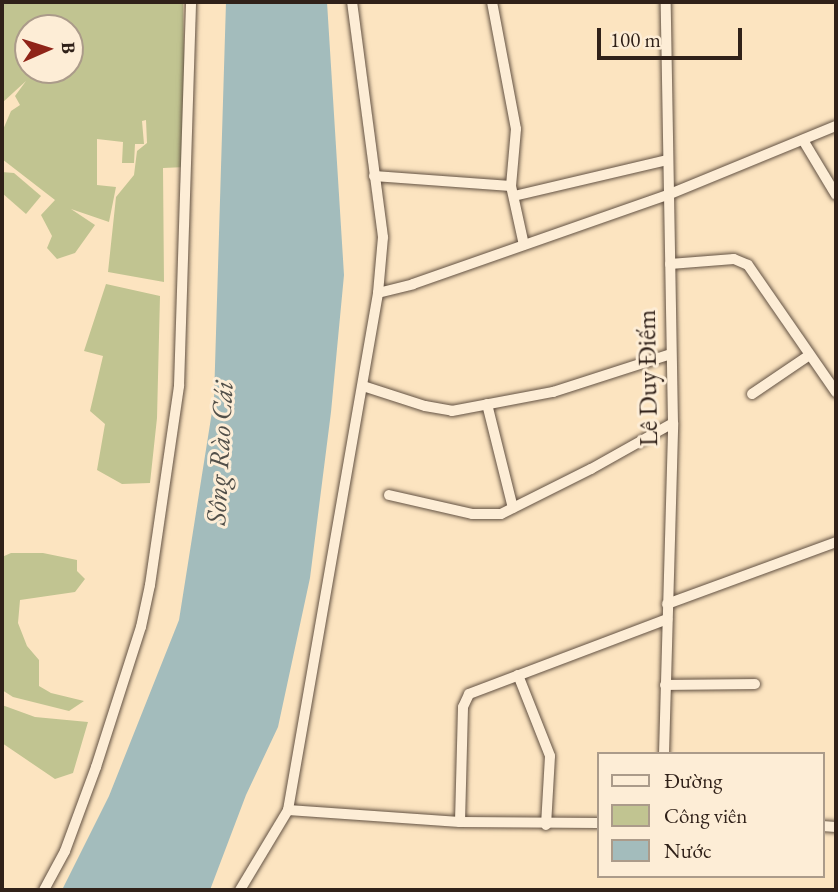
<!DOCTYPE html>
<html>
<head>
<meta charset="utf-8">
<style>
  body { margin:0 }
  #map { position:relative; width:838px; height:892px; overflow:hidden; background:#fce4c0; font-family:"EB Garamond",serif }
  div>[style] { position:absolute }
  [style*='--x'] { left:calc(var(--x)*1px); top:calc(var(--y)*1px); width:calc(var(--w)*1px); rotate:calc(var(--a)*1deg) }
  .green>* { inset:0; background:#c1c491 }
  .water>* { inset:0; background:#a3bcbc }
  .roads { filter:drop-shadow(0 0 2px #635243) drop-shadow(0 0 2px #635243) }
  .street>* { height:10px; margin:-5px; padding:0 5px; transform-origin:5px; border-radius:5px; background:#fdedd6 }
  span { translate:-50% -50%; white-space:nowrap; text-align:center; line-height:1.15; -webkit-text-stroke:6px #fdedd6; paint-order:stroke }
  .street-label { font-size:26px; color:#302119 }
  .water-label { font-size:28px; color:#52504a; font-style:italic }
  .frame { position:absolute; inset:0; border:4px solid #302119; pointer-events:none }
  .legend { position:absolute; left:597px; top:752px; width:228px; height:126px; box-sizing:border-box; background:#fdedd6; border:2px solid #ab9b8a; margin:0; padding:9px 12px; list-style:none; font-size:21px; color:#302119 }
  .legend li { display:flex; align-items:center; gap:14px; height:35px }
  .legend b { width:35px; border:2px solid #ab9b8a }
  .north { position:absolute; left:14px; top:14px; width:70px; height:70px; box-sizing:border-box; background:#fdedd6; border:2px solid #ab9b8a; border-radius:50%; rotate:87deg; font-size:19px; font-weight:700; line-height:28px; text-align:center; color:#302119 }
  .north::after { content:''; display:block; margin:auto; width:24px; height:32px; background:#8f2418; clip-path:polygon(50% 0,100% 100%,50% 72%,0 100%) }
  .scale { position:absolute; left:597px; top:28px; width:145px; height:32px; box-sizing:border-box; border:4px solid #302119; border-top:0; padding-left:9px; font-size:21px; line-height:24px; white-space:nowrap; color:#302119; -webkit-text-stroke:5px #fdedd6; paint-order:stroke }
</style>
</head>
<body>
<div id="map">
  <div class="green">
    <div style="clip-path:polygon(evenodd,2px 2px,183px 2px,186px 167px,163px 168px,164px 282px,108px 272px,116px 197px,134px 175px,137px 151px,147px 143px,146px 120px,142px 121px,144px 144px,135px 144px,134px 163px,122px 163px,123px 142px,97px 139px,97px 185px,116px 187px,109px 222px,71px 209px,95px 225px,75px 253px,57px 259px,47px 248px,52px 236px,41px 215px,55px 200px,2px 159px,2px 132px,11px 111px,20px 105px,15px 96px,26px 81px,2px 103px,2px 2px,28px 28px,70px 28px,70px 70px,28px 70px,28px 28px)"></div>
    <div style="clip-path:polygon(2px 172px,14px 173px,41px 196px,26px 214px,2px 193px)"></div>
    <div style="clip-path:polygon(106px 284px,160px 296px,157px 418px,150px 483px,122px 484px,97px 470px,105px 424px,90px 411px,103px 356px,84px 351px)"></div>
    <div style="clip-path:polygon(11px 553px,43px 553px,77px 560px,77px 571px,85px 579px,75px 592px,20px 600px,18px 623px,27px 646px,39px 660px,39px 686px,51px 693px,84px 701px,69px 711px,13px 697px,2px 690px,2px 557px)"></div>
    <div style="clip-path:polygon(2px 705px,35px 717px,88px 722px,73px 773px,55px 779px,2px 743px)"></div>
  </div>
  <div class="water">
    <div style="clip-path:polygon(226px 2px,327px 2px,344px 275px,331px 412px,310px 578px,278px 727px,246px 795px,210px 890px,62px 890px,109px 796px,179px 620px,214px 399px)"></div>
  </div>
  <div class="roads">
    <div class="street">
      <div style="--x:492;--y:2;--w:129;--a:79.3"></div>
      <div style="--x:516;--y:129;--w:57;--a:95"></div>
      <div style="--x:511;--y:186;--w:60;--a:77.6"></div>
      <div style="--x:803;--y:140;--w:64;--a:59"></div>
      <div style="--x:374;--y:176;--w:137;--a:4.2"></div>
      <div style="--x:514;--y:196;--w:158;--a:-13.2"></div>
      <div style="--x:670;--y:264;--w:64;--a:-4.5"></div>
      <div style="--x:734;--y:259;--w:15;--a:23"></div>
      <div style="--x:748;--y:265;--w:155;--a:55.3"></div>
      <div style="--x:378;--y:293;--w:36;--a:-14"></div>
      <div style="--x:413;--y:284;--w:272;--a:-19.3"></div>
      <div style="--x:670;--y:194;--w:179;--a:-22.3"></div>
      <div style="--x:363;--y:386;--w:65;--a:17.9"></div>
      <div style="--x:425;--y:406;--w:27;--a:10"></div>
      <div style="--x:452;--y:411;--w:103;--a:-10.7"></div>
      <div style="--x:553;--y:392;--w:124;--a:-17.9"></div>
      <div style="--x:752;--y:394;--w:68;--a:-34.2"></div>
      <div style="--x:487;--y:404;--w:107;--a:76"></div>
      <div style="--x:389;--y:495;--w:85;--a:12.9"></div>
      <div style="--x:472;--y:514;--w:29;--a:0"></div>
      <div style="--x:501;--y:514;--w:101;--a:-26.6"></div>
      <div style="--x:591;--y:469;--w:94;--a:-29.3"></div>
      <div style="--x:667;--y:604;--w:180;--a:-20.1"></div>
      <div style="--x:518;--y:675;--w:87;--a:68.4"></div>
      <div style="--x:550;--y:756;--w:69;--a:93.3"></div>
      <div style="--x:665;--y:685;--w:90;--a:-0.6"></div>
      <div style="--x:664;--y:754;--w:331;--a:-88.4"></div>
      <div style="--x:673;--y:423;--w:421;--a:-91"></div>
      <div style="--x:288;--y:810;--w:172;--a:4"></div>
      <div style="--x:460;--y:822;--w:138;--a:0.4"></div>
      <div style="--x:460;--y:822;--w:115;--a:-88.5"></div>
      <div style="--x:463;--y:707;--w:14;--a:-65"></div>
      <div style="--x:469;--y:694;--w:212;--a:-20.7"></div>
      <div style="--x:822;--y:826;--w:14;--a:4"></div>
      <div style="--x:44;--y:890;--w:44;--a:-61.7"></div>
      <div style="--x:65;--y:851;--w:90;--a:-69.7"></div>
      <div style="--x:96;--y:767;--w:147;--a:-72.2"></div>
      <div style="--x:141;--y:627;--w:43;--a:-77.9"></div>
      <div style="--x:150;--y:585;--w:201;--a:-81.7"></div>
      <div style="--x:179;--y:386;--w:384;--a:-88.2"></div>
      <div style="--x:240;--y:890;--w:93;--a:-59"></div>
      <div style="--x:288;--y:810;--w:525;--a:-80.12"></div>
      <div style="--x:378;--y:293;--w:56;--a:-84.9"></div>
      <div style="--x:383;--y:237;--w:237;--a:-97.5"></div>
    </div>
  </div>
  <div class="street-label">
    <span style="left:648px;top:378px;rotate:-91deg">Lê Duy Điếm</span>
  </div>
  <div class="water-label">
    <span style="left:219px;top:453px;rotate:-87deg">Sông Rào Cái</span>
  </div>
  <div class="frame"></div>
  <ul class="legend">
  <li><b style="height:9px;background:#fdedd6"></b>Đường</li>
  <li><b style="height:19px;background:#c1c491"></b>Công viên</li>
  <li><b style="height:19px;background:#a3bcbc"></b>Nước</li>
  </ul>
  <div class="north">B</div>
  <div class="scale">100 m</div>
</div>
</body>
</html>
